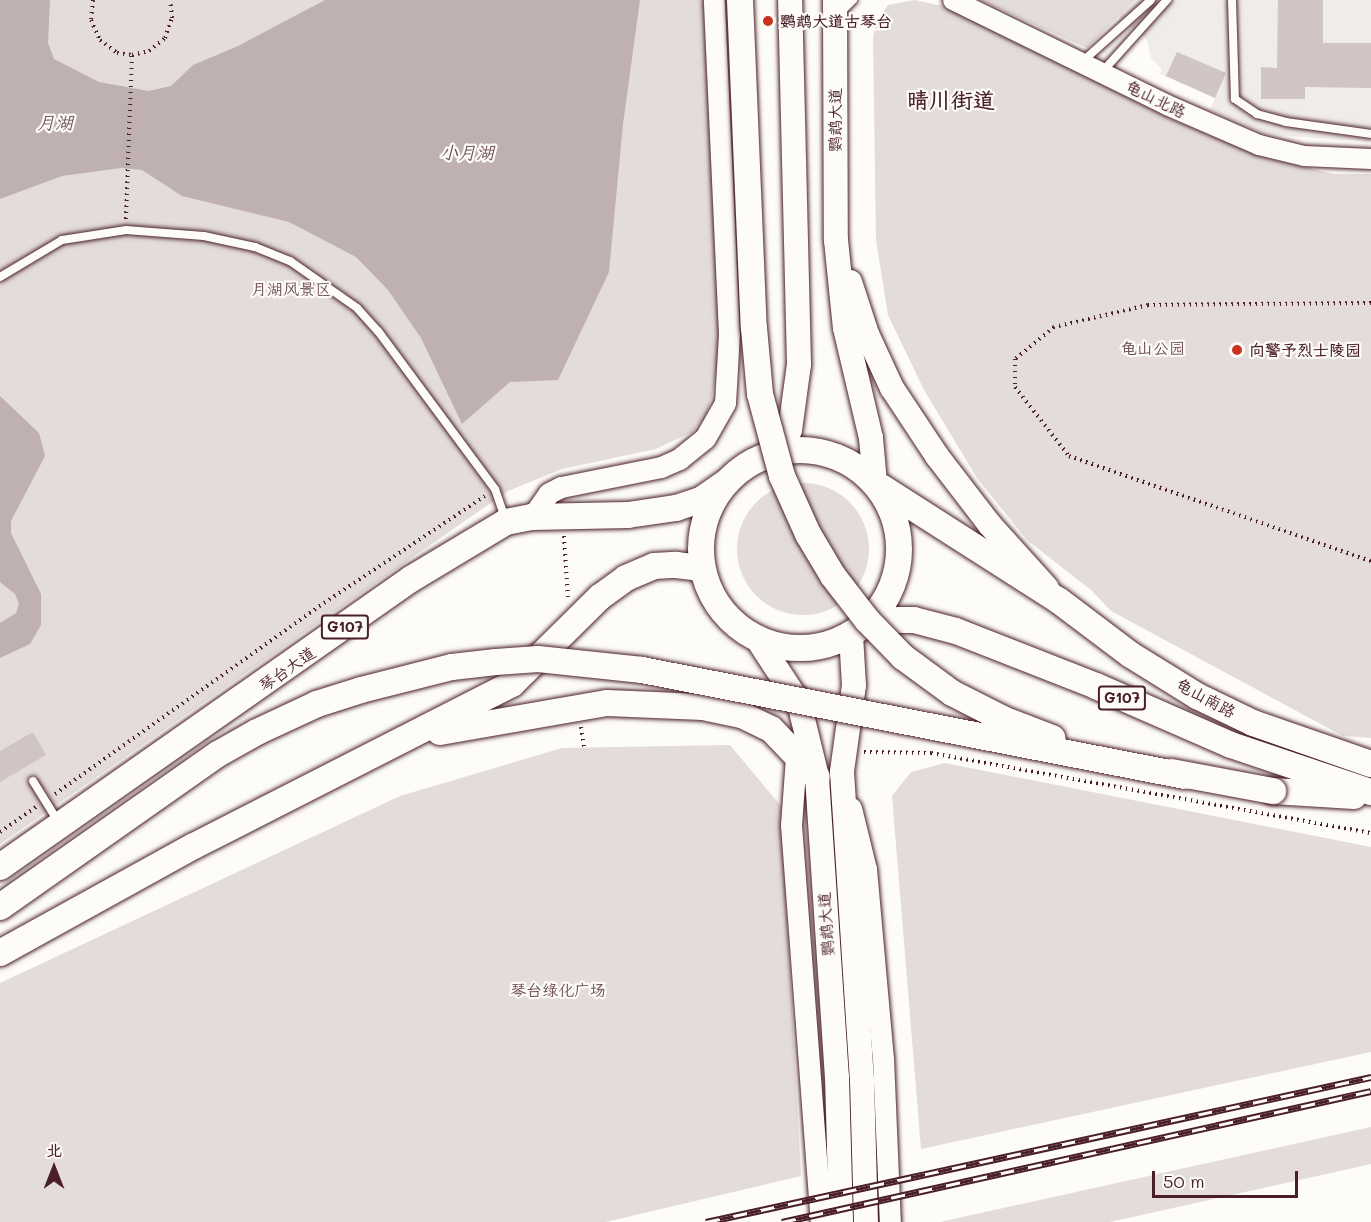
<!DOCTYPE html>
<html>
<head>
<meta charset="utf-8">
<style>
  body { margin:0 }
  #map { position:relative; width:1371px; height:1222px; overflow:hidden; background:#fdfcf7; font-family:Mali,"LXGW WenKai TC",sans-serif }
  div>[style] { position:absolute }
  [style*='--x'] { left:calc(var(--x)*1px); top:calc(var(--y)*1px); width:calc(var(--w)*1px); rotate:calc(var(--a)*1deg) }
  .built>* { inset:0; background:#f0ece8 }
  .green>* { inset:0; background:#e3dcda }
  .round { border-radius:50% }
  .water>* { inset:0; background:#c0b1b1 }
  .building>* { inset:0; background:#d0c5c4 }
  .path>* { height:4px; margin-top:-2px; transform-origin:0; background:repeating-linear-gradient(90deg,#4a1f2b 0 1.5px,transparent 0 6px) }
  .roads { filter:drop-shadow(0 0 2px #4a1f2b) drop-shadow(0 0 2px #4a1f2b) }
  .service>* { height:8px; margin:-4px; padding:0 4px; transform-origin:4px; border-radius:4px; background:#fdfcf7 }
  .tertiary>* { height:20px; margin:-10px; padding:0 10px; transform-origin:10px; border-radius:10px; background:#fdfcf7 }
  .secondary>* { height:21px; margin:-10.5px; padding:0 10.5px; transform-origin:10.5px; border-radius:10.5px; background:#fdfcf7 }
  .primary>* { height:24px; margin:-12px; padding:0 12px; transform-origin:12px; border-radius:12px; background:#fdfcf7 }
  .trunk>* { height:26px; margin:-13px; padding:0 13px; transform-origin:13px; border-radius:13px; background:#fdfcf7 }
  .trunk>.ring { margin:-13px; padding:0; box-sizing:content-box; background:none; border:26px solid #fdfcf7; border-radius:50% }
  .rail>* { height:7px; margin-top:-3.5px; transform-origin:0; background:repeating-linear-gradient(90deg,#fdfcf7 0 14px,#4a1f2b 0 28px); box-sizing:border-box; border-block:2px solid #4a1f2b }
  .bridges { filter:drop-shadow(0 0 2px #4a1f2b) drop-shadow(0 0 2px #4a1f2b) }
  .trunk-bridge>* { height:26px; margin:-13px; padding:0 13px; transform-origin:13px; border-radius:13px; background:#fdfcf7 }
  .dots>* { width:16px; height:16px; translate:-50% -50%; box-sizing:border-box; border:3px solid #fdfcf7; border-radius:50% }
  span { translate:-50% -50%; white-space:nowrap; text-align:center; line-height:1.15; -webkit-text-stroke:4.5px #fdfcf7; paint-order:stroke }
  .shield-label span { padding:2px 4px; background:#fdfcf7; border:2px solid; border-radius:4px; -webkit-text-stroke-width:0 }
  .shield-label { font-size:15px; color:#4a1f2b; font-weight:700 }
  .poi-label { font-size:16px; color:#4a1f2b; font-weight:700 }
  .left { translate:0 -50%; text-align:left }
  .street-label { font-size:16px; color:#4a1f2b }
  .park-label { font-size:16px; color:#704e57 }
  .water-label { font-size:18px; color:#73525a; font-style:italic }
  .district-label { font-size:22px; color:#4a1f2b; font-weight:700 }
  .north { position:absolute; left:24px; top:1138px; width:60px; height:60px; -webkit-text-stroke:4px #fdfcf7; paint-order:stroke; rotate:0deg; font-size:16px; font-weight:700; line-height:24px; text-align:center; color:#4a1f2b }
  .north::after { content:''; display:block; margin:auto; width:21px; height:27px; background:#4a1f2b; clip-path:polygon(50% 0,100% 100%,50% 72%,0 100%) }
  .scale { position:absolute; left:1152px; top:1171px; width:146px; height:27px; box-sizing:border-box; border:3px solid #4a1f2b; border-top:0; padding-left:8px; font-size:18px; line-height:21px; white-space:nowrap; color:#4a1f2b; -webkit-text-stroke:4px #fdfcf7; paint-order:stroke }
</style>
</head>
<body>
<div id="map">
  <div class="built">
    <div style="clip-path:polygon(1135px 0,1371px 0,1371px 142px,1265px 134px,1210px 110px,1215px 98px,1160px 74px,1162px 69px,1151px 58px,1147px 39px,1118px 17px)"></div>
  </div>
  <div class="green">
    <div style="clip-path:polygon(0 0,707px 0,722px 340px,711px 400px,705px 417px,692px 432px,656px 449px,562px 469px,508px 491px,0 844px)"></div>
    <div style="clip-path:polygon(915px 0,961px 10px,1171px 119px,1262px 157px,1334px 174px,1371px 174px,1371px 738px,1343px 736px,1111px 611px,1092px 591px,1027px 540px,977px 478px,924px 390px,888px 315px,876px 240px,873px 37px,878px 19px,888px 5px)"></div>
    <div style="clip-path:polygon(980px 0,1135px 0,1087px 48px)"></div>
    <div class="round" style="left:737px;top:483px;width:132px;height:132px"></div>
    <div style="clip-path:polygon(730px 745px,781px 806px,801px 1176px,606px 1222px,0 1222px,0 983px,400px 796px,562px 748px)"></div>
    <div style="clip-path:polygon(945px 763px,1371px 847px,1371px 1052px,921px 1149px,892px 796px,911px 772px)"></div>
    <div style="clip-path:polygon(1371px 1127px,1371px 1164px,1110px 1222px,940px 1222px)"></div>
  </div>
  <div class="water">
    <div style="clip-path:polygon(0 0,50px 0,48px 43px,54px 59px,99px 82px,149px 91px,171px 86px,193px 65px,238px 46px,325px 0,640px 0,623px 124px,609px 272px,558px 380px,510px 382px,462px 424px,421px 338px,388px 290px,356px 257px,289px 222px,182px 196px,142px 170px,121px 168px,62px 176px,0 199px)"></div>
    <div style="clip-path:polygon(0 396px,39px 433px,45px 456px,11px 521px,11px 533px,41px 594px,41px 625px,30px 644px,0 658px,0 623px,16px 613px,19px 604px,15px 594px,0 582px)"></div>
  </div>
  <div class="building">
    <div style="clip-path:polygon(1278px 0,1323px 0,1323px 43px,1371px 43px,1371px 88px,1305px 87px,1305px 99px,1261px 99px,1261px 67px,1277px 68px)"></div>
    <div style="clip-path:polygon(1177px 52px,1226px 73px,1215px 98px,1166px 76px)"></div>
    <div style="clip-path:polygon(33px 732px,46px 755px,0 782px,0 751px)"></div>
  </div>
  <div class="path">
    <div style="--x:93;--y:0;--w:20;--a:96"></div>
    <div style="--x:91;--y:20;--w:22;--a:66"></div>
    <div style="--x:100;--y:40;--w:21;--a:37"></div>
    <div style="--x:117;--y:53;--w:15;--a:8"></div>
    <div style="--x:132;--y:55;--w:17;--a:-13"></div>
    <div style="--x:149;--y:51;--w:21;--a:-39"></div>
    <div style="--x:165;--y:38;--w:21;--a:-71"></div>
    <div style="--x:172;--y:18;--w:18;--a:-96"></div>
    <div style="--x:126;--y:219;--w:164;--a:-87.9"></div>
    <div style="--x:1371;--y:303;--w:223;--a:179.5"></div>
    <div style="--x:1148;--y:305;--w:97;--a:166.8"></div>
    <div style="--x:1054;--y:327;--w:50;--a:140.6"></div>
    <div style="--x:1015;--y:359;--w:28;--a:90"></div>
    <div style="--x:1015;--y:387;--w:88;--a:52"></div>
    <div style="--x:1069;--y:456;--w:320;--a:19.2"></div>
    <div style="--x:564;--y:536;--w:61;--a:86.2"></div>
    <div style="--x:581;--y:727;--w:20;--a:81"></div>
    <div style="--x:864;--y:752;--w:67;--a:0.9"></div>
    <div style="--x:931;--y:753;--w:447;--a:10.3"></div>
    <div style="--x:55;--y:794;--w:330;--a:-35.4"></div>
    <div style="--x:324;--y:603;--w:193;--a:-33.6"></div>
    <div style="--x:0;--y:832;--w:44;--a:-34.8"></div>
  </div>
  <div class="roads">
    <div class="service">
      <div style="--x:1232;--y:0;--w:99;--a:88.3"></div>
      <div style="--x:1235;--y:99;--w:27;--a:34"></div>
      <div style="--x:1257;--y:114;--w:30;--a:15"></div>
      <div style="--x:1286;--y:122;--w:86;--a:8"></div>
      <div style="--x:841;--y:12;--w:17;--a:-45"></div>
      <div style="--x:1083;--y:61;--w:91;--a:-41.9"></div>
      <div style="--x:1103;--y:71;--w:96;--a:-48"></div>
      <div style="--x:0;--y:277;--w:72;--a:-30.8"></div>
      <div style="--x:62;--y:240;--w:65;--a:-8.9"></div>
      <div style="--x:126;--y:230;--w:78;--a:4.4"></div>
      <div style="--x:204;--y:236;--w:52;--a:12.2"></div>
      <div style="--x:255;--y:247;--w:38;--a:22"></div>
      <div style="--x:290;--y:261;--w:82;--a:35"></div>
      <div style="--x:357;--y:308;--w:31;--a:48"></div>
      <div style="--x:378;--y:331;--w:197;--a:53.5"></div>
      <div style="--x:495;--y:489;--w:31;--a:71"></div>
      <div style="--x:33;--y:781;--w:49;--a:58.2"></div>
    </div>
    <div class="tertiary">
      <div style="--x:953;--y:0;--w:238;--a:26.1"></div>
      <div style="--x:1167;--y:105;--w:100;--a:23.5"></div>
      <div style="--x:1259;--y:145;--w:46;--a:13.7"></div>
      <div style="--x:1304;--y:156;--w:67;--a:2.6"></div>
    </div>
    <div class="secondary">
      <div style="--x:532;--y:517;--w:29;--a:-55"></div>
      <div style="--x:549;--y:493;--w:13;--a:-27"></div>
      <div style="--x:561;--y:487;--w:102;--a:-11.3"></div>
      <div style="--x:661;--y:467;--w:20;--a:-24"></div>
      <div style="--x:679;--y:459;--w:33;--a:-39"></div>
      <div style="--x:705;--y:438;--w:40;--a:-60.3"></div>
      <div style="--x:725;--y:403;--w:69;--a:-86.7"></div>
      <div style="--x:729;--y:334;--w:334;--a:-92.6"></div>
      <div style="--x:796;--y:757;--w:68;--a:94.2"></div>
      <div style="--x:791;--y:825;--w:398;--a:85.7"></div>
      <div style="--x:851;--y:808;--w:63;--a:76.2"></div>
      <div style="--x:866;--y:869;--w:190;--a:84.9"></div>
      <div style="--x:883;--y:1058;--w:164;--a:87.6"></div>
    </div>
    <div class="primary">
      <div style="--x:835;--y:0;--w:240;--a:89.8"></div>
      <div style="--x:836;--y:240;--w:88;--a:84.2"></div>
      <div style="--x:845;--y:328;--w:113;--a:76.7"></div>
      <div style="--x:871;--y:438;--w:45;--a:84.9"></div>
      <div style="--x:850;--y:282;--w:55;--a:71.9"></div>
      <div style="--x:867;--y:334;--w:60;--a:65.2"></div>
      <div style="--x:892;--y:388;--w:82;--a:56.5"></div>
      <div style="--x:937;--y:456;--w:87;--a:52.5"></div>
      <div style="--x:990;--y:525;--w:85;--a:47.9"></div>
      <div style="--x:768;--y:455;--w:33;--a:-49"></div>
      <div style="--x:790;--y:430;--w:67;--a:-82.2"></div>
      <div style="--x:799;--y:364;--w:364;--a:-91.4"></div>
      <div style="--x:851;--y:635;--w:50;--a:86.6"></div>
      <div style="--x:854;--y:685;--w:88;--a:97.9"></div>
      <div style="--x:842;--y:772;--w:309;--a:86.3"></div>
      <div style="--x:862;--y:1080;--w:142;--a:88.4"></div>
      <div style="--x:758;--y:640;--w:75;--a:56.9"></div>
      <div style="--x:799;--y:703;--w:76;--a:76.3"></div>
      <div style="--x:817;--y:777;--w:301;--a:86.2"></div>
      <div style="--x:837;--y:1077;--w:145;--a:88.4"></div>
    </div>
    <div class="trunk">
      <div class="ring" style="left:701px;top:450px;width:172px;height:172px"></div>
      <div style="--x:881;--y:487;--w:210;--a:32.6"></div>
      <div style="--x:1058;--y:600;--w:91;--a:37"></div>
      <div style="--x:1131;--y:655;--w:78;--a:31.8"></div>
      <div style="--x:1197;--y:696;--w:62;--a:25.7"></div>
      <div style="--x:1253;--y:723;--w:125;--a:19.2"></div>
      <div style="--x:870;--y:620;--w:44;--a:0"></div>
      <div style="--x:914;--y:620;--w:43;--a:14.7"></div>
      <div style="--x:956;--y:631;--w:150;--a:21.4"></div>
      <div style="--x:1096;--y:686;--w:147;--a:23.6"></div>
      <div style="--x:1231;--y:745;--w:148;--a:18.6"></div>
      <div style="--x:440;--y:732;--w:169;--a:-9.9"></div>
      <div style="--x:607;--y:703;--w:96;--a:2.4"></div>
      <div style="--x:703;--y:707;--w:40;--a:12"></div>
      <div style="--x:742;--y:715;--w:32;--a:26"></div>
      <div style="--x:771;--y:729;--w:66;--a:46.2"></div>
      <div style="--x:1273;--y:791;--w:81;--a:3.5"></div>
      <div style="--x:0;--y:867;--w:502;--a:-35.02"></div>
      <div style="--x:411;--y:579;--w:111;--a:-31"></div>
      <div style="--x:506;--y:522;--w:26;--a:-11"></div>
      <div style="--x:532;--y:517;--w:96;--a:-1.2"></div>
      <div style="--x:628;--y:515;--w:49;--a:-8.3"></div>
      <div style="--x:676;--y:508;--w:26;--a:-18"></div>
      <div style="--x:701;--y:500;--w:32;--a:-35"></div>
      <div style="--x:0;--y:953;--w:222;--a:-28.9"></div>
      <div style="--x:194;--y:846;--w:357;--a:-27"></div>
      <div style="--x:512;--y:684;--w:124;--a:-44.7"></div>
      <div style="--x:600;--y:597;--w:32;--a:-36"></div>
      <div style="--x:626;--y:578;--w:30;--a:-23"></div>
      <div style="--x:654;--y:566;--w:22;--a:-3"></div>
      <div style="--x:676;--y:565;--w:26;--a:7"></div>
      <div style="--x:702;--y:568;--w:4;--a:76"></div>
    </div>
  </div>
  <div class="rail">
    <div style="--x:706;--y:1222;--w:681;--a:-12.3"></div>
    <div style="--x:782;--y:1222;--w:603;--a:-12.54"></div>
  </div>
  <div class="bridges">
    <div class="trunk-bridge">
      <div style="--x:740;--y:0;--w:328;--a:87.6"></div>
      <div style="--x:754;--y:328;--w:66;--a:84.8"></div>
      <div style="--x:760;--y:394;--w:85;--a:75"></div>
      <div style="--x:782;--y:476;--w:64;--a:65.9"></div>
      <div style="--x:808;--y:534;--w:49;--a:59.2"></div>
      <div style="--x:833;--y:576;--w:56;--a:52.3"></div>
      <div style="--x:867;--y:620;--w:52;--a:45.8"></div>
      <div style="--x:903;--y:657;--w:61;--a:36.3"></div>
      <div style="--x:952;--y:693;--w:57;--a:27"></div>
      <div style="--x:1003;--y:719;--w:53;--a:21.2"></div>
      <div style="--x:1171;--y:772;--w:104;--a:10.6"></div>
      <div style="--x:0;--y:907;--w:266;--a:-35.1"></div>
      <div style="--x:218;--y:754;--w:45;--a:-29.4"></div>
      <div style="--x:257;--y:732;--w:66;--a:-25"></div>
      <div style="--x:317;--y:704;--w:46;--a:-17.7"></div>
      <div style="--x:361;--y:690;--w:94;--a:-14.2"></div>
      <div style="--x:452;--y:667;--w:44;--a:-6.5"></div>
      <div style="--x:496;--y:662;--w:42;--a:-4.1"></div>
      <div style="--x:538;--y:659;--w:105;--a:6"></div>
      <div style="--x:642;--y:670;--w:553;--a:11.05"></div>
    </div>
  </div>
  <div class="dots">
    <div style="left:768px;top:21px;background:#c8321e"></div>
    <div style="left:1237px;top:350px;background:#c8321e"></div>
  </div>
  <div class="shield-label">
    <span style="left:345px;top:627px">G107</span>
    <span style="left:1122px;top:698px">G107</span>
  </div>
  <div class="poi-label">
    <span class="left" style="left:780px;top:21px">鹦鹉大道古琴台</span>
    <span class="left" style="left:1249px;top:350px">向警予烈士陵园</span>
  </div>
  <div class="street-label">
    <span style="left:1156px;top:99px;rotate:26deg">龟山北路</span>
    <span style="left:835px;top:120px;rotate:-90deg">鹦鹉大道</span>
    <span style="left:287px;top:669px;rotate:-35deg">琴台大道</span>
    <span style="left:1206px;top:698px;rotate:28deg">龟山南路</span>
    <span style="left:826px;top:924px;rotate:-94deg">鹦鹉大道</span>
  </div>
  <div class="park-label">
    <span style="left:291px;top:289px">月湖风景区</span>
    <span style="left:1153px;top:348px">龟山公园</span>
    <span style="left:558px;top:990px">琴台绿化广场</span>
  </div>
  <div class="water-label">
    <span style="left:55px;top:122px">月湖</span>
    <span style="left:467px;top:152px">小月湖</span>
  </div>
  <div class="district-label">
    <span style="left:951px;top:100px">晴川街道</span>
  </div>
  <div class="north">北</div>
  <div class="scale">50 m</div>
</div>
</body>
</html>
